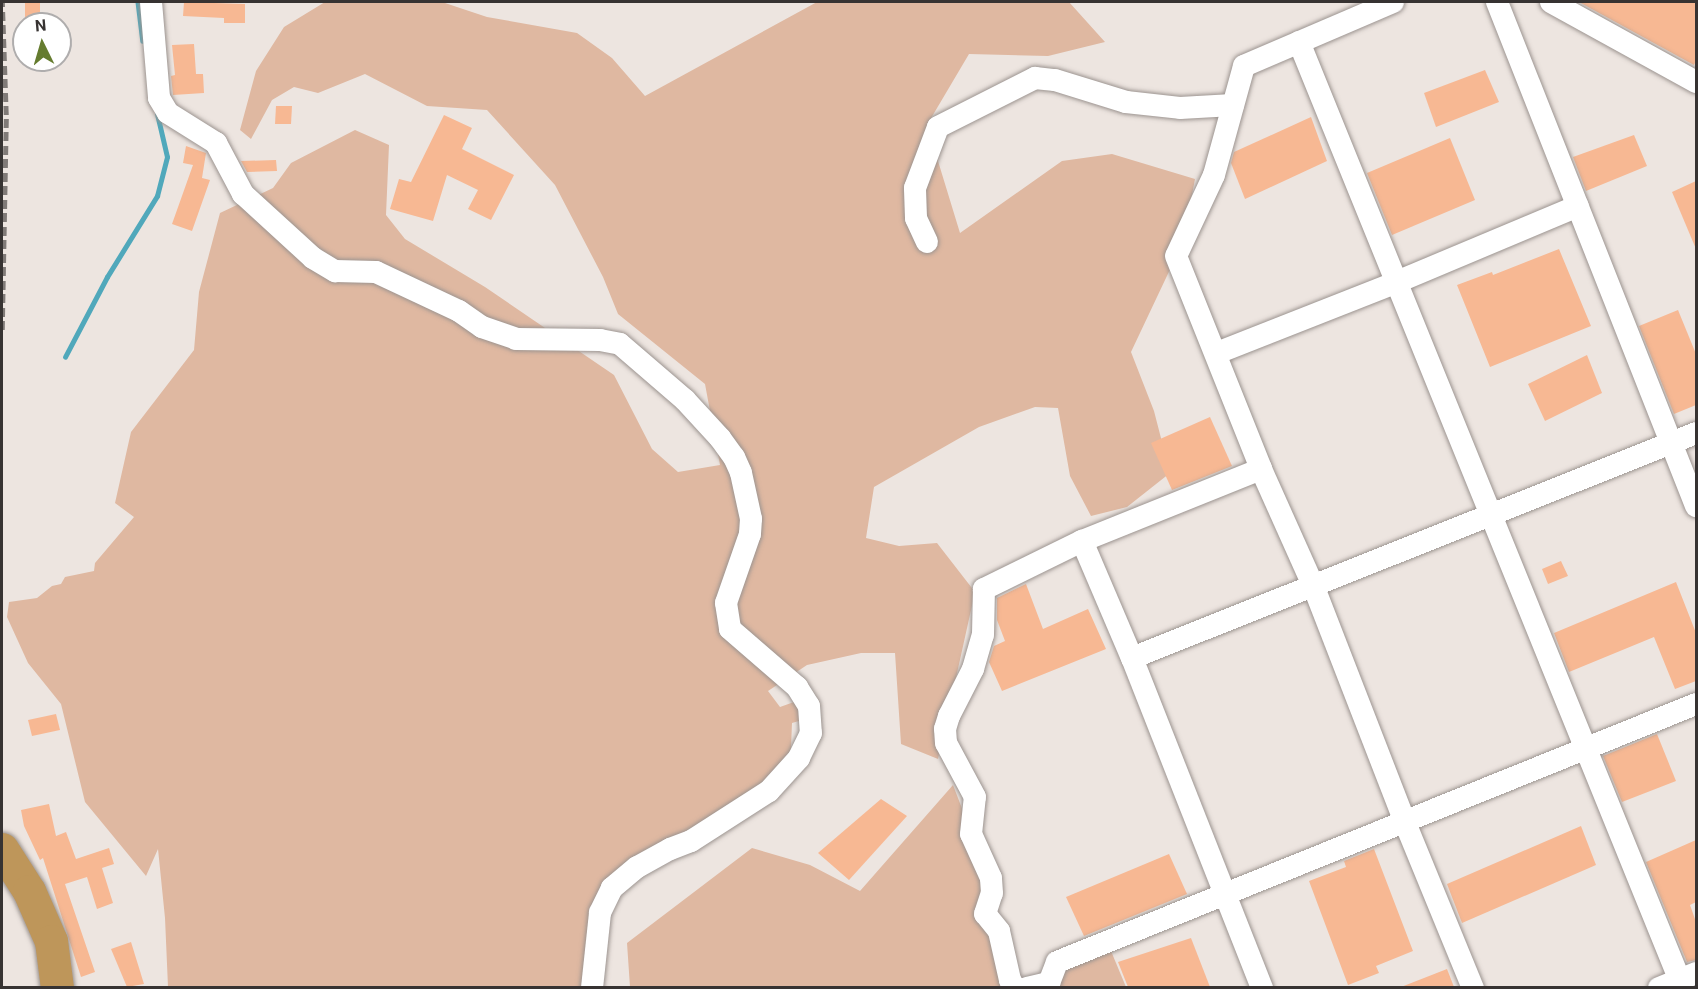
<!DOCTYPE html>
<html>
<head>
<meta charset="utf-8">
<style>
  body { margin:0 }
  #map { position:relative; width:1698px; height:989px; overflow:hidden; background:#ede5e0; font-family:Roboto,sans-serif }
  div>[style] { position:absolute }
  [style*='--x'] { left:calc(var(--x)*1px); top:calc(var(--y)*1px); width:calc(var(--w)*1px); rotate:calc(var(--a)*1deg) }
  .green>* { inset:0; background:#dfb8a1 }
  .stream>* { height:4.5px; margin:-2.25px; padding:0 2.25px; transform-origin:2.25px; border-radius:2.25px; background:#50a8bb }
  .building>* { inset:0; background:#f7b893 }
  .roads { filter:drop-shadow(0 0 2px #9c9490) drop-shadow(0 0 2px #9c9490) }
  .minor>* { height:22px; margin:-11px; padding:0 11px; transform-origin:11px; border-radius:11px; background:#fff }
  .highway>* { height:33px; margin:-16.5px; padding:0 16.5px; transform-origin:16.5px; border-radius:16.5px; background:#be965a }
  .rail>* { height:4.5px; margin-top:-2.25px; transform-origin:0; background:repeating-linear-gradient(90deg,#807a77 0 9px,transparent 0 13.5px) }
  span { translate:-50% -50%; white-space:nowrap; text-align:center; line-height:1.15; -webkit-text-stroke:6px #fff; paint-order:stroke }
  .frame { position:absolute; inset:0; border:3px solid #373332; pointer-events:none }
  .north { position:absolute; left:12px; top:12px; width:60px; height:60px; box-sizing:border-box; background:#fff; border:2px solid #afadad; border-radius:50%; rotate:355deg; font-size:16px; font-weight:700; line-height:24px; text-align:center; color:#373332 }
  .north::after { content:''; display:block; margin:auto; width:21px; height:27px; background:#657c2f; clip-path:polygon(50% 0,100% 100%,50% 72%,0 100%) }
</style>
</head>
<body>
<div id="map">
  <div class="green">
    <div style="clip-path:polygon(325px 2px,442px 2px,487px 17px,577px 33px,612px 58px,645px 96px,817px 2px,1069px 2px,1105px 42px,1048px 56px,969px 54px,927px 125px,960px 233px,1062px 161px,1112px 154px,1195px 179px,1183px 242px,1131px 352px,1154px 411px,1170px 473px,1127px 507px,1091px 516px,1070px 476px,1058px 408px,1035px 407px,979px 427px,874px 487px,866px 538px,899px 546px,937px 543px,975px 592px,938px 759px,901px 744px,895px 653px,861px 653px,807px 665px,768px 691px,780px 707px,794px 702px,816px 716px,792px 723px,791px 748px,787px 768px,615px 877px,601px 987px,168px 987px,165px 918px,158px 849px,146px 876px,85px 802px,61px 704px,28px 663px,7px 617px,9px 602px,37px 598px,52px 586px,61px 584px,65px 577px,94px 571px,95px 563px,134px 517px,115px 503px,131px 432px,194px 350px,199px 292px,220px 213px,273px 188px,291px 163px,355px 130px,389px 145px,386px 215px,405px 239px,485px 287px,614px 375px,652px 449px,678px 472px,720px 465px,705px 384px,618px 314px,603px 277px,555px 185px,487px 110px,427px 106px,365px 74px,318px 93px,294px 87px,272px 100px,251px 139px,240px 130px,256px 71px,284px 27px)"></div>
    <div style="clip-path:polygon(953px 785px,986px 871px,1009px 987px,630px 987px,627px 943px,752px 848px,810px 865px,860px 891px)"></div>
    <div style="clip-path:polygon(1111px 951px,1126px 987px,1052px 988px,1063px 968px)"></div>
  </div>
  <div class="stream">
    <div style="--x:138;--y:2;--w:39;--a:83"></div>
    <div style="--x:65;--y:357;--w:90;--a:-62.3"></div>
    <div style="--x:107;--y:277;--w:95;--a:-58.3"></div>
    <div style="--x:157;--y:196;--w:40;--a:-75.6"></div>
    <div style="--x:167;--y:157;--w:44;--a:-103.1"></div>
  </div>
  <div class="building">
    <div style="clip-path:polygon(25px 2px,40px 2px,40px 24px,25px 24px)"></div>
    <div style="clip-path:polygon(184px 2px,245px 4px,245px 23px,224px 23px,224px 18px,183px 16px)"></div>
    <div style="clip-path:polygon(1579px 2px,1696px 2px,1696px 61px,1694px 65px)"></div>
    <div style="clip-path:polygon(194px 44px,196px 74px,203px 74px,204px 93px,173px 95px,171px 76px,175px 75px,172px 45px)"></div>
    <div style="clip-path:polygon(1485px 70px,1499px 102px,1436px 127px,1424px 93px)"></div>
    <div style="clip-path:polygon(276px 106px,292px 106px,291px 124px,275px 124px)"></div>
    <div style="clip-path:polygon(444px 115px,472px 128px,462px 149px,514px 175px,491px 220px,468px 209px,478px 190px,447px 175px,433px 221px,390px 209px,399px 179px,411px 182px)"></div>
    <div style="clip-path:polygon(1311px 117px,1327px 161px,1245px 199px,1231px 163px,1234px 152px)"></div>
    <div style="clip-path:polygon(1634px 135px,1647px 166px,1586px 191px,1573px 157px)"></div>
    <div style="clip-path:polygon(1450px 138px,1475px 200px,1392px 235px,1367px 173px)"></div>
    <div style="clip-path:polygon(186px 146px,206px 153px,202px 178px,210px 180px,192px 231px,172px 224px,193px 165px,183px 163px)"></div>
    <div style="clip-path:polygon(276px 160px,277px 171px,247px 172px,241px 161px)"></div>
    <div style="clip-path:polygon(1696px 181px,1696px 249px,1672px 192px)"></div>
    <div style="clip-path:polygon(1559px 249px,1591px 326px,1490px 367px,1457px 285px,1492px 272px,1493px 275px)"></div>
    <div style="clip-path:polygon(1678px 310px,1696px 354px,1696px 405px,1674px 414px,1639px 326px)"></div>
    <div style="clip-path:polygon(1587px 355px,1602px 393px,1545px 421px,1528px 384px)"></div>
    <div style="clip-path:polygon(1210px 417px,1232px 466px,1172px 490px,1151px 443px)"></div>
    <div style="clip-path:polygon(1561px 561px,1568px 576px,1548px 584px,1542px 569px)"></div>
    <div style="clip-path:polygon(1676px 582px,1696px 633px,1696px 681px,1675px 689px,1654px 637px,1569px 672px,1554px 633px)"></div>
    <div style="clip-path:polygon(1026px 584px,1043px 629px,1088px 609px,1106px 649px,1002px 691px,989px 662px,994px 646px,1005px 641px,997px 620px,997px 598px)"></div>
    <div style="clip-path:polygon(56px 714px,60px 730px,32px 736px,28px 720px)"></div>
    <div style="clip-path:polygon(1657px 734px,1676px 781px,1622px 802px,1603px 756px)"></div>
    <div style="clip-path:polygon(881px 799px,907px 816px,849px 880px,818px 853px)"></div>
    <div style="clip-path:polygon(49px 804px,56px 836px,66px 832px,76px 859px,109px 848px,114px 864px,102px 868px,113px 903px,97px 909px,87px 877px,65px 884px,95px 972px,81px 977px,43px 858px,40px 860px,24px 826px,21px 810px)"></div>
    <div style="clip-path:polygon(1581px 826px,1596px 865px,1462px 923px,1447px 884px)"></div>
    <div style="clip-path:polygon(1696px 840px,1696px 902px,1690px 905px,1696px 922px,1696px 960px,1687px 962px,1646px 862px)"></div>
    <div style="clip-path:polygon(1374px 849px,1413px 951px,1376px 966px,1379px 973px,1348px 985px,1309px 881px,1346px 867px,1344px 861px)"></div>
    <div style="clip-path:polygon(1169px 854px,1187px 894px,1084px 936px,1066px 897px)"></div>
    <div style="clip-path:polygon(1191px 938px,1210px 987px,1128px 987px,1118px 962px)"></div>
    <div style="clip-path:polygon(131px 942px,144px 984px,127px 987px,111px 949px)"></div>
    <div style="clip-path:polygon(1447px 969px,1454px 987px,1401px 987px)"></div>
  </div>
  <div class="roads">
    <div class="minor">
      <div style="--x:151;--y:2;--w:96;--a:85.2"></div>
      <div style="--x:159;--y:98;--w:17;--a:59"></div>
      <div style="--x:168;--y:113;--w:57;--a:32"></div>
      <div style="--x:216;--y:143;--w:58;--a:62.1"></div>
      <div style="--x:243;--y:194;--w:95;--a:42.4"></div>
      <div style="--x:313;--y:258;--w:26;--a:31"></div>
      <div style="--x:335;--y:271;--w:41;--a:1.4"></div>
      <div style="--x:376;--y:272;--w:92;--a:25.2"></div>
      <div style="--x:459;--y:311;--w:28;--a:35"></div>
      <div style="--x:482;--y:327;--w:36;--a:19"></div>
      <div style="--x:516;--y:339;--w:84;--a:0.7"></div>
      <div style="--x:600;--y:340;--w:20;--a:11"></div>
      <div style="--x:620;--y:344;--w:86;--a:40.7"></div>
      <div style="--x:685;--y:400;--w:52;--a:47.4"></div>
      <div style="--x:720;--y:438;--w:24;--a:54"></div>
      <div style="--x:734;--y:457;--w:17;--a:66"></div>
      <div style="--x:741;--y:473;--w:47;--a:77.7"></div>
      <div style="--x:751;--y:519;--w:15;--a:94"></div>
      <div style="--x:750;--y:534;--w:73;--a:109.2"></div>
      <div style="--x:726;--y:603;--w:26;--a:81"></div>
      <div style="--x:730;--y:629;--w:89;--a:40.9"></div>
      <div style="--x:797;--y:687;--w:22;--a:58"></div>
      <div style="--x:809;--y:706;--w:27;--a:86"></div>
      <div style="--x:811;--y:733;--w:28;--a:116"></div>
      <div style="--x:799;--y:758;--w:45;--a:132.3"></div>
      <div style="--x:769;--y:791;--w:93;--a:147.3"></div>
      <div style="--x:691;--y:841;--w:22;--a:159"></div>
      <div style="--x:670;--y:849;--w:38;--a:151"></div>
      <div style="--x:637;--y:867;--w:33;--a:140"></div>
      <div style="--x:612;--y:888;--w:28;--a:116"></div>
      <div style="--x:600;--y:913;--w:75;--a:96.1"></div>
      <div style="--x:1393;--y:2;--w:162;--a:156.8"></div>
      <div style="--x:1244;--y:66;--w:113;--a:105.4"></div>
      <div style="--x:1214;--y:175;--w:89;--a:115.1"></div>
      <div style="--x:1176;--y:256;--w:229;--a:68.2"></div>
      <div style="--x:1261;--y:469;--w:127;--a:65.9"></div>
      <div style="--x:1313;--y:585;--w:252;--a:68.8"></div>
      <div style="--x:1404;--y:820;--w:182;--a:67.7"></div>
      <div style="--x:1497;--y:2;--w:542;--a:68.45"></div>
      <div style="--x:1551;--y:2;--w:166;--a:28.9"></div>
      <div style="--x:1299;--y:42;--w:1021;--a:67.91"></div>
      <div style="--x:927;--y:242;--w:26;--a:-115"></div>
      <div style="--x:916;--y:218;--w:30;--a:-92"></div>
      <div style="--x:915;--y:188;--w:65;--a:-69.3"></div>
      <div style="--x:938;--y:127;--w:109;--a:-26.8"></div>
      <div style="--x:1035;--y:78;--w:20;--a:6"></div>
      <div style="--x:1055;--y:80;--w:74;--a:17.2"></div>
      <div style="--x:1126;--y:102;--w:54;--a:6.3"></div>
      <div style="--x:1180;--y:108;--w:53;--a:-3.2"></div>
      <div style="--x:1217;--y:353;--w:193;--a:-21.5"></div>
      <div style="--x:1397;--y:282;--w:196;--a:-22.8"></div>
      <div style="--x:1082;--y:541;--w:127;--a:66.9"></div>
      <div style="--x:1132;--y:658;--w:355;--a:68.5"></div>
      <div style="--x:1132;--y:658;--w:607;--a:-21.75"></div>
      <div style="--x:1017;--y:988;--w:3;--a:-162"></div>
      <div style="--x:1014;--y:987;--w:8;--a:-120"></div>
      <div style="--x:1010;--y:980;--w:50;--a:-102.7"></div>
      <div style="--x:999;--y:931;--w:22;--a:-129"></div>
      <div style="--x:985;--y:914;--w:22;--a:-72"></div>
      <div style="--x:992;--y:893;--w:15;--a:-94"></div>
      <div style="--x:991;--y:878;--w:48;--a:-114.4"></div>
      <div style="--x:971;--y:834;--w:37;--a:-84"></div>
      <div style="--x:975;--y:797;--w:61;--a:-118.2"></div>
      <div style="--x:946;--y:743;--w:14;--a:-94"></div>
      <div style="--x:945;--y:729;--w:14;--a:-73"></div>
      <div style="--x:949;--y:716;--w:53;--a:-62.9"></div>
      <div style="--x:973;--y:669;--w:35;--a:-74"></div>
      <div style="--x:983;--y:635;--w:46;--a:-88.8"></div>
      <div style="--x:984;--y:589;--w:109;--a:-26.1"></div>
      <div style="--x:1082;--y:541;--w:193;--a:-21.9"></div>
      <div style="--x:1027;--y:988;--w:23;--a:-13"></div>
      <div style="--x:1049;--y:983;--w:22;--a:-69"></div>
      <div style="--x:1057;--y:962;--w:689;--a:-21.99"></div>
      <div style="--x:1659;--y:988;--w:40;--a:-22"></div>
    </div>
    <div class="highway">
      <div style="--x:2;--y:849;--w:50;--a:57.3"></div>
      <div style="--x:29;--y:891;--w:55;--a:66.3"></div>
      <div style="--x:51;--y:941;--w:47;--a:82.7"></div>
    </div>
  </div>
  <div class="rail">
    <div style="--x:2;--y:330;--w:215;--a:-88.9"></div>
    <div style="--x:6;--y:115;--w:113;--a:-92"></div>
  </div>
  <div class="frame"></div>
  <div class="north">N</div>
</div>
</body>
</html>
